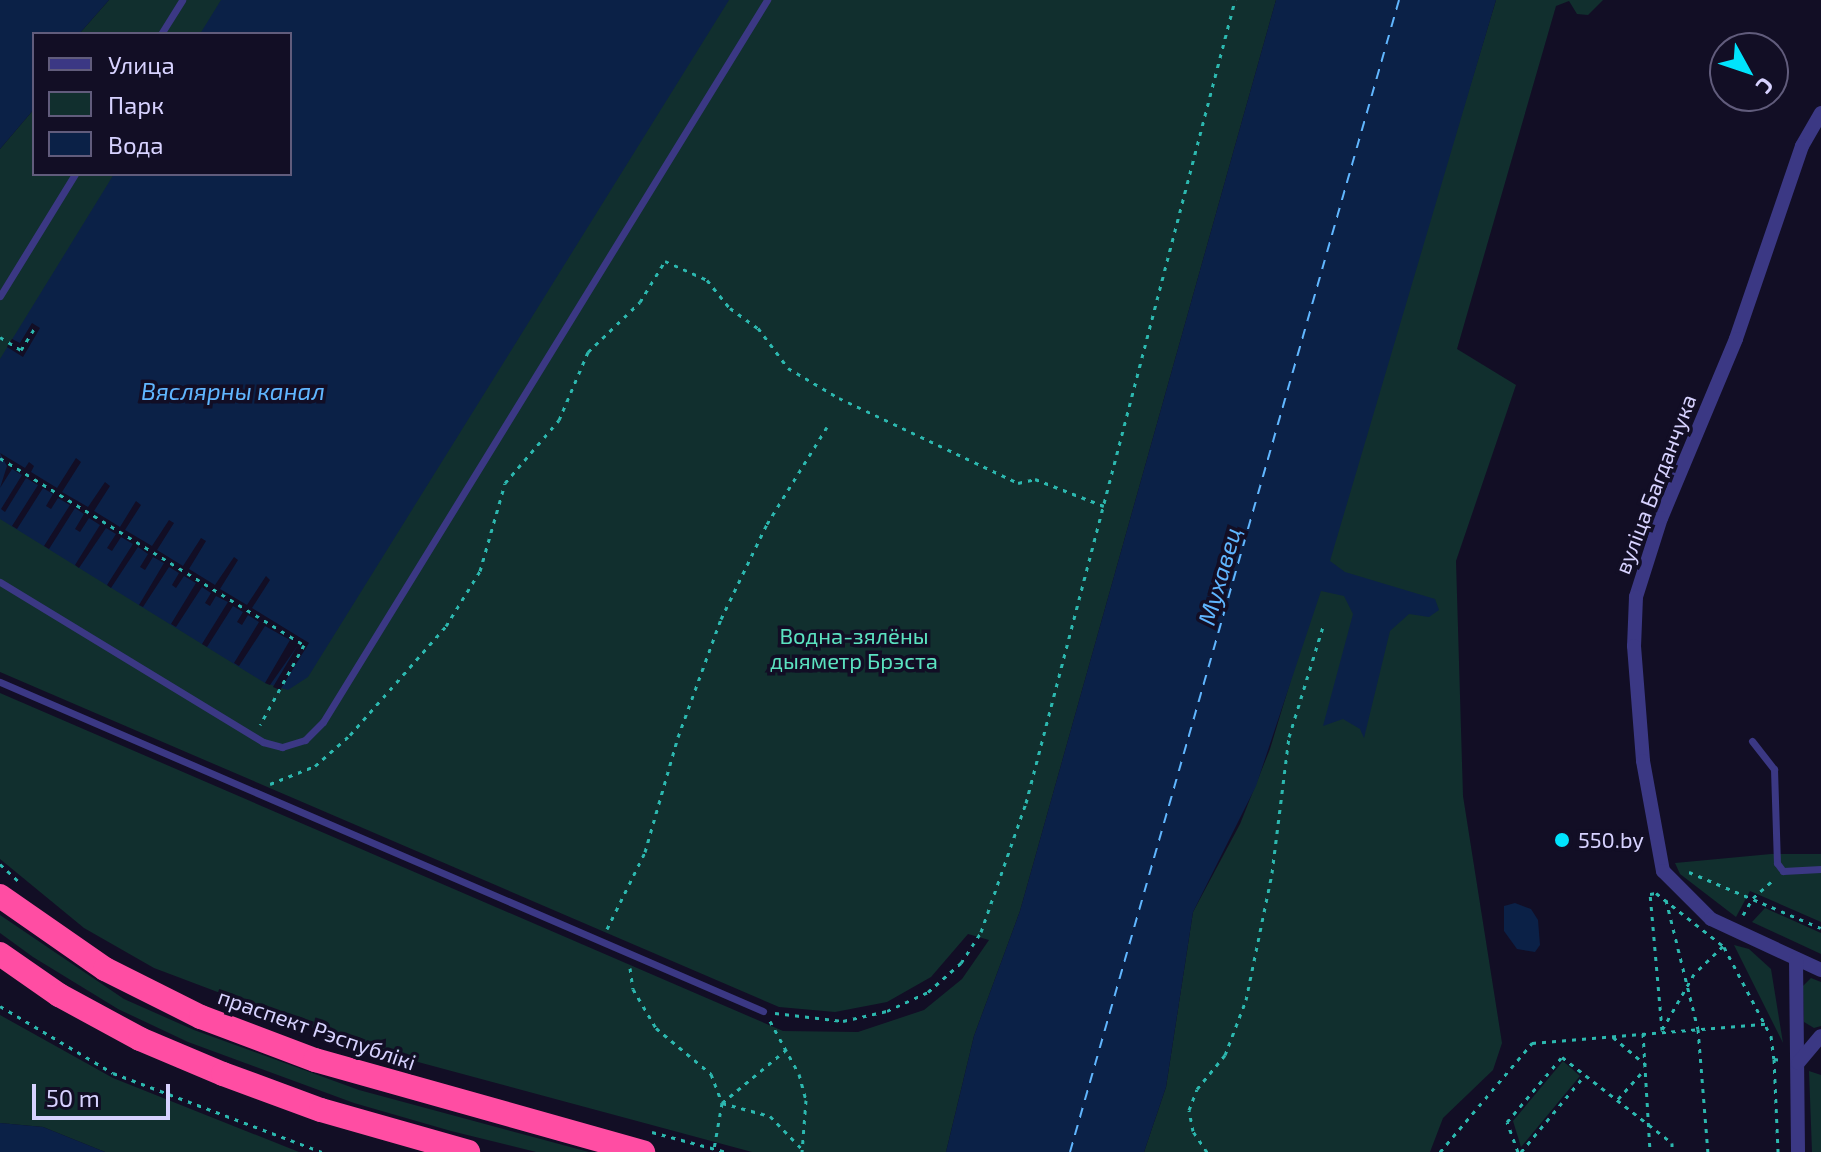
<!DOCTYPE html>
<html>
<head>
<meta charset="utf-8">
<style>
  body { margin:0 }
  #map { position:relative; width:1821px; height:1152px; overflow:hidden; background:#120e25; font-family:"Exo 2",sans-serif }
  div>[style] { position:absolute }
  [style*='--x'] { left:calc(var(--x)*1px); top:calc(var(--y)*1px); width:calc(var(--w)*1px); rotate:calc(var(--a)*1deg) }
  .green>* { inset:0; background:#112f2e }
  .water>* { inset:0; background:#0b2147 }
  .pier>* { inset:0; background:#120e25 }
  .ferry>* { height:2px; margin-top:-1px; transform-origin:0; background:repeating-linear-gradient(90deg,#60b6ff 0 10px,transparent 0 18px) }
  .path>* { height:3px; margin-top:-1.5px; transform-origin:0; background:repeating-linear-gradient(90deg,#2cb8af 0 4px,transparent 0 10px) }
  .lane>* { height:7px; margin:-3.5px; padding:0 3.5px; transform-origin:3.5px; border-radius:3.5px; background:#3b3884 }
  .street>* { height:14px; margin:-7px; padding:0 7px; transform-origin:7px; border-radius:7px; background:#3b3884 }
  .highway>* { height:24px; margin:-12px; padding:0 12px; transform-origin:12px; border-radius:12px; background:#ff4da3 }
  .dots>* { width:22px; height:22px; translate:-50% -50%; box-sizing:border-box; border:4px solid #120e25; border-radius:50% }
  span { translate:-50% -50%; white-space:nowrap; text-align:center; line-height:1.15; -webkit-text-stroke:7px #120e25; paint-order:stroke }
  .street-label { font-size:22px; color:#d7d2ff }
  .park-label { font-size:22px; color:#5be2c0 }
  .poi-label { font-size:22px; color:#d7d2ff }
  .left { translate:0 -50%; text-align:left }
  .water-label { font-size:24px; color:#60b6ff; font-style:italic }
  .legend { position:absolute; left:32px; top:32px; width:260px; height:144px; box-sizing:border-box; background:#120e25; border:2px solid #615c7c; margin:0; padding:10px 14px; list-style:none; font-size:24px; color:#d7d2ff }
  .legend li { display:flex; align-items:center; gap:16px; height:40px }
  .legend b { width:40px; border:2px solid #615c7c }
  .north { position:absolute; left:1709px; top:32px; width:80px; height:80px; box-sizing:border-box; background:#120e25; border:2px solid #615c7c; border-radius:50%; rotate:130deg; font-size:22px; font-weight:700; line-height:32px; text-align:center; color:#d7d2ff }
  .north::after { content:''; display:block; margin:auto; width:28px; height:36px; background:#00e4fd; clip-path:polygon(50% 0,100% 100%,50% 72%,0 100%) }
  .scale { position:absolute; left:32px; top:1084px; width:138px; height:36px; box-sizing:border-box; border:4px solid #d7d2ff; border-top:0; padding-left:10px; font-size:24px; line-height:28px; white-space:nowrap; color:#d7d2ff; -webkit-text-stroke:6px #120e25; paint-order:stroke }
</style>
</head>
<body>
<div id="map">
  <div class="green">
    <div style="clip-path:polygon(109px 0,1276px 0,1020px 911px,974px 1036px,946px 1152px,752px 1152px,366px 1048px,154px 968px,84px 928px,0 859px,0 693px,783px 1031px,858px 1032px,924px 1010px,962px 979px,989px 940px,968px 934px,931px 977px,887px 1002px,835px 1012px,779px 1007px,0 672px,0 149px,34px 109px,34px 174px,290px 174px,290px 34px,79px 34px)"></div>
    <div style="clip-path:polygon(1496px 0,1603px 0,1588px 15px,1577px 14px,1569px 1px,1556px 6px,1457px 349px,1516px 385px,1456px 561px,1463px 796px,1502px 1043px,1493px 1070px,1443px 1118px,1430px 1152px,1144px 1152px,1166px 1087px,1193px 912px,1240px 824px,1270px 749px)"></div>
    <div style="clip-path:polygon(1771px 854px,1821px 854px,1821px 922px,1750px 891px,1736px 917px,1680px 874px,1675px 863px)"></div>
    <div style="clip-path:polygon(1765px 908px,1821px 933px,1821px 954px,1752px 922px)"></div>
    <div style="clip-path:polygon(0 915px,124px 999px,194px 1030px,359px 1090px,589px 1152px,536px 1152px,451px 1131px,354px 1103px,188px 1042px,118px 1009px,33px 957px,0 933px)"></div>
    <div style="clip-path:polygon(1734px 945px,1749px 949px,1771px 969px,1783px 1043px)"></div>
    <div style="clip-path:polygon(1811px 978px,1821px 982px,1821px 1026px,1814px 1028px,1804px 1022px,1803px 986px)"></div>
    <div style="clip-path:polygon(0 1015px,113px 1078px,299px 1152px,105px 1152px,43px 1127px,0 1123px)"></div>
    <div style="clip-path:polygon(1563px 1061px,1580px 1076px,1521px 1147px,1513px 1121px)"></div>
    <div style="clip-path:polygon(1809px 1071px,1821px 1075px,1821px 1152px,1812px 1152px)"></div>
  </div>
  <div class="water">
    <div style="clip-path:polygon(0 0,109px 0,79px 34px,34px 34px,34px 109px,0 149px)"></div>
    <div style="clip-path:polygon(221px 0,729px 0,308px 677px,288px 690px,265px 683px,0 519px,0 359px,114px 174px,290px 174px,290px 34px,200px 34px)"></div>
    <div style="clip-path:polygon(1276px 0,1496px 0,1330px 561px,1345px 572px,1435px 599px,1439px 610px,1429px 617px,1409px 614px,1390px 631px,1364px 738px,1360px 729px,1343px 719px,1323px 726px,1353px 614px,1344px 596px,1321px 591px,1256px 786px,1193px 912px,1166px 1087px,1144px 1152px,946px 1152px,974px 1036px,1020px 911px)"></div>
    <div style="clip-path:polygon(1515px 903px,1531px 909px,1538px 920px,1540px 945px,1535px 952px,1517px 949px,1504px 931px,1504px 906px)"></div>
    <div style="clip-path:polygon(0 1123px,43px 1127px,105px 1152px,0 1152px)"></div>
  </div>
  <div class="pier">
    <div style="clip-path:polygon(32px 323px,40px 328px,23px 357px,7px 347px,12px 339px,20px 343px)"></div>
    <div style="clip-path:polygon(0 453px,25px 468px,29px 462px,34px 466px,31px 472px,57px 488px,76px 458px,81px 462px,62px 492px,88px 507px,105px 482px,110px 486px,94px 511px,120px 527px,136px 501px,141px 505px,125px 530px,152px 546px,169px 520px,174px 523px,157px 550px,183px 566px,201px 538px,206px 541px,189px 569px,215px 585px,234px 557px,238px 560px,220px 589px,247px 605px,266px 576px,270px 580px,252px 608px,309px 643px,280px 690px,273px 687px,298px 645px,270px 685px,265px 683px,290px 640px,265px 626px,239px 666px,234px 663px,259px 622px,248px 615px,242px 625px,237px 622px,243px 612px,233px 606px,207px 647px,202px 644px,228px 602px,216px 596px,210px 606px,205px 603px,211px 593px,202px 587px,176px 627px,171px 624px,196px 583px,184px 576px,176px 588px,172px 585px,179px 573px,169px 567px,143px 607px,139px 605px,164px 563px,153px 557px,145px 570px,140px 567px,148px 554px,138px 547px,111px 588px,107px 585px,133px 544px,121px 537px,112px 551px,107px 548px,116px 534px,106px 528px,79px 568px,75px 565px,100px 525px,89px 518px,80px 532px,75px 529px,84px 514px,75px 508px,49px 549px,44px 546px,70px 505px,58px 498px,51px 509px,46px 506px,53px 494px,43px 488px,17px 529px,12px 526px,38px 485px,26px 478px,5px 512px,1px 509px,22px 475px,12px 469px,0 488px,7px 466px)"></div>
  </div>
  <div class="ferry">
    <div style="--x:1070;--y:1152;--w:1198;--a:-74.06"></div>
  </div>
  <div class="path">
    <div style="--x:0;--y:337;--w:25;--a:32"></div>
    <div style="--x:21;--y:350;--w:25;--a:-58"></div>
    <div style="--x:0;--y:458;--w:357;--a:31.6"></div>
    <div style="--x:304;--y:645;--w:91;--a:118.8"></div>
    <div style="--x:270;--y:784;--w:48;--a:-21.8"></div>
    <div style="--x:315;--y:766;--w:47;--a:-41.5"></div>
    <div style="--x:350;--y:735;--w:145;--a:-48.6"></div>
    <div style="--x:446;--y:626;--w:65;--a:-58.3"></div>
    <div style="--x:480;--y:571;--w:91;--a:-74.1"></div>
    <div style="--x:505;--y:483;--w:83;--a:-49.4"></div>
    <div style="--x:559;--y:420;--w:74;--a:-66.9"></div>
    <div style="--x:588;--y:352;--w:72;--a:-43.9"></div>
    <div style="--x:640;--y:302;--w:48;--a:-58.6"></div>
    <div style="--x:665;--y:261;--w:46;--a:24.3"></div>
    <div style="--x:707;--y:280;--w:36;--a:51"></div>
    <div style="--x:730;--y:308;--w:34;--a:36"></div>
    <div style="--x:758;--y:328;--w:50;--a:53.1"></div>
    <div style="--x:788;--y:368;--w:59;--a:30.5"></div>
    <div style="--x:839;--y:398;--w:198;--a:25.4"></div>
    <div style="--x:1018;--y:483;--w:17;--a:-13"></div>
    <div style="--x:1035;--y:479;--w:74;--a:21.4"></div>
    <div style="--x:0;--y:864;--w:26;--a:43"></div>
    <div style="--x:1689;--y:872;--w:143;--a:23"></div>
    <div style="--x:1656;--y:893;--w:85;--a:38.3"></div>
    <div style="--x:1723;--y:946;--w:40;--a:136"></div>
    <div style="--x:1694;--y:974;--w:64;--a:119.7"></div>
    <div style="--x:1662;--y:1030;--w:137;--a:-95"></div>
    <div style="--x:1650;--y:894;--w:6;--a:-9"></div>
    <div style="--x:1666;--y:900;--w:133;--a:76.1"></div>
    <div style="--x:1698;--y:1029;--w:123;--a:85.4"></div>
    <div style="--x:1743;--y:915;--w:20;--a:-60"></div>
    <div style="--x:1753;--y:898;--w:28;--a:-42"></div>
    <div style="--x:607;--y:929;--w:86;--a:-63.7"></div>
    <div style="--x:645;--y:852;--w:120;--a:-74"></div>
    <div style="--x:678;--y:737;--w:126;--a:-70"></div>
    <div style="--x:721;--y:619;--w:106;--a:-64.2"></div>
    <div style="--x:767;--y:524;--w:114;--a:-58.3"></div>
    <div style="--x:1724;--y:947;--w:101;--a:62.2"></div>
    <div style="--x:1771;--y:1036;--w:23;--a:83"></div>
    <div style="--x:1774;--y:1059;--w:7;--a:8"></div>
    <div style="--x:630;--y:968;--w:21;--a:82"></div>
    <div style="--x:633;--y:989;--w:45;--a:59.5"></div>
    <div style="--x:656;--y:1028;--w:72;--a:39.9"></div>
    <div style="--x:711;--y:1074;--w:31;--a:69"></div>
    <div style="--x:722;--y:1103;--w:47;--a:99.9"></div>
    <div style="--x:0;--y:1006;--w:131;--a:30.7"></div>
    <div style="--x:113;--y:1073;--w:223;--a:20.7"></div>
    <div style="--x:775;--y:1013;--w:68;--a:6.7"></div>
    <div style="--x:843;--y:1021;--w:45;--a:-12.8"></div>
    <div style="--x:887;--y:1011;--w:45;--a:-24.9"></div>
    <div style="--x:928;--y:992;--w:44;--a:-41.3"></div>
    <div style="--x:961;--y:963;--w:37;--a:-57"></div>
    <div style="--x:981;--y:932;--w:137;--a:-70.8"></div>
    <div style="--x:1026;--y:803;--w:830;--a:-75.41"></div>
    <div style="--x:770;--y:1021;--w:60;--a:61.3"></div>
    <div style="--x:799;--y:1074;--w:27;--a:75"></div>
    <div style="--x:806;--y:1100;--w:52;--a:94.4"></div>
    <div style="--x:1643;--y:1033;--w:119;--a:86.6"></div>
    <div style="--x:1613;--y:1037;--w:43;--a:40.3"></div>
    <div style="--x:1774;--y:1059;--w:93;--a:87.5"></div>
    <div style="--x:1618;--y:1099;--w:36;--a:-48"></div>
    <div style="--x:722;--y:1103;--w:50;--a:15.2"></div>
    <div style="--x:770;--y:1116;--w:46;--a:45.9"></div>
    <div style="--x:722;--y:1103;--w:85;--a:-39.7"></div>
    <div style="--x:652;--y:1132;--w:77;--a:15.1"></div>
    <div style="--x:1207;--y:1152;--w:25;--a:-124"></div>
    <div style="--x:1193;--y:1131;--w:21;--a:-101"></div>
    <div style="--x:1189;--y:1110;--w:22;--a:-69"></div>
    <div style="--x:1197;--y:1089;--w:44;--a:-50.5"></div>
    <div style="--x:1225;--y:1055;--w:59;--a:-69.1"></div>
    <div style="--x:1246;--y:1000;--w:130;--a:-78.4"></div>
    <div style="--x:1272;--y:873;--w:137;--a:-82.9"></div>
    <div style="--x:1289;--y:737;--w:119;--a:-72.9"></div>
    <div style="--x:1440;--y:1152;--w:143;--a:-49.8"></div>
    <div style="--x:1532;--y:1043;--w:234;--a:-4.7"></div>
    <div style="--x:1518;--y:1152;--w:32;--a:-110"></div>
    <div style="--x:1507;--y:1122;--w:85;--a:-49.8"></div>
    <div style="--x:1562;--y:1057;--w:140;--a:38"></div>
    <div style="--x:1672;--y:1143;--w:9;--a:90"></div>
    <div style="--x:1521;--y:1152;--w:100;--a:-50.3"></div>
  </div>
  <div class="lane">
    <div style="--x:161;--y:34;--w:40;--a:-58"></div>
    <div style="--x:0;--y:296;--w:143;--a:-58.4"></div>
    <div style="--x:0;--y:582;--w:308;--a:31.3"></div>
    <div style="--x:263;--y:742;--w:20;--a:15"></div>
    <div style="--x:282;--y:747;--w:24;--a:-17"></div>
    <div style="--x:305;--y:740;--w:25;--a:-45"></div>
    <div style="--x:323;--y:722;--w:848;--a:-58.41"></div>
    <div style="--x:0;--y:682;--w:831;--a:23.33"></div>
    <div style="--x:1752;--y:741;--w:36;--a:52"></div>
    <div style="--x:1774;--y:769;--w:94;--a:88.2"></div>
    <div style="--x:1777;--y:863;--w:10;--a:53"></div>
    <div style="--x:1783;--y:871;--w:38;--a:-3"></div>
  </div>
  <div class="street">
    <div style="--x:1821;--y:113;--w:38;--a:120"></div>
    <div style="--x:1802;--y:146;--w:204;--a:108.9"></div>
    <div style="--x:1736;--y:339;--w:194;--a:112.7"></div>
    <div style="--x:1661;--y:518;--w:83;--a:107.6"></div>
    <div style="--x:1636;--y:597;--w:49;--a:92.3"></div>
    <div style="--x:1634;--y:646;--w:115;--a:85.5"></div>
    <div style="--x:1643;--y:761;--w:112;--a:79.7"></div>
    <div style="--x:1663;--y:871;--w:68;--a:45"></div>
    <div style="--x:1711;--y:919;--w:121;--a:24.9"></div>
    <div style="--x:1796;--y:959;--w:193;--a:89.4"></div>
    <div style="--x:1798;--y:1063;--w:35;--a:-50"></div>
  </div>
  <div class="highway">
    <div style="--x:0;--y:896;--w:128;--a:34.8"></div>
    <div style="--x:105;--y:969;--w:107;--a:26.6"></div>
    <div style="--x:201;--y:1017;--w:122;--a:20.7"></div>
    <div style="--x:315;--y:1060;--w:341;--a:15.7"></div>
    <div style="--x:0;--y:954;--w:72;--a:34.8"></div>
    <div style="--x:59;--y:995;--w:92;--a:28.5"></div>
    <div style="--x:140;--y:1039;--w:90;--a:22.9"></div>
    <div style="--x:223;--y:1074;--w:104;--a:20.2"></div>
    <div style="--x:321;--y:1110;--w:153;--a:15.9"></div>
  </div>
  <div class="dots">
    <div style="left:1562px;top:840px;background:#00e4fd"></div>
  </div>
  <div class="street-label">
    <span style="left:1655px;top:484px;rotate:-69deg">вуліца Багданчука</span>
    <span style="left:317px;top:1029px;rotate:19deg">праспект Рэспублікі</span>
  </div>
  <div class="park-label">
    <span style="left:854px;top:648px">Водна-зялёны<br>дыяметр Брэста</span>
  </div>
  <div class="poi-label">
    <span class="left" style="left:1578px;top:840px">550.by</span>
  </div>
  <div class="water-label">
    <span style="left:233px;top:391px">Вяслярны канал</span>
    <span style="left:1219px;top:576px;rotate:-74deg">Мухавец</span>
  </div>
  <ul class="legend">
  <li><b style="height:10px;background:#3b3884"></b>Улица</li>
  <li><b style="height:22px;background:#112f2e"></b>Парк</li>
  <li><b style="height:22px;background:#0b2147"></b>Вода</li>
  </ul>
  <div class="north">С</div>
  <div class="scale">50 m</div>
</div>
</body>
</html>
